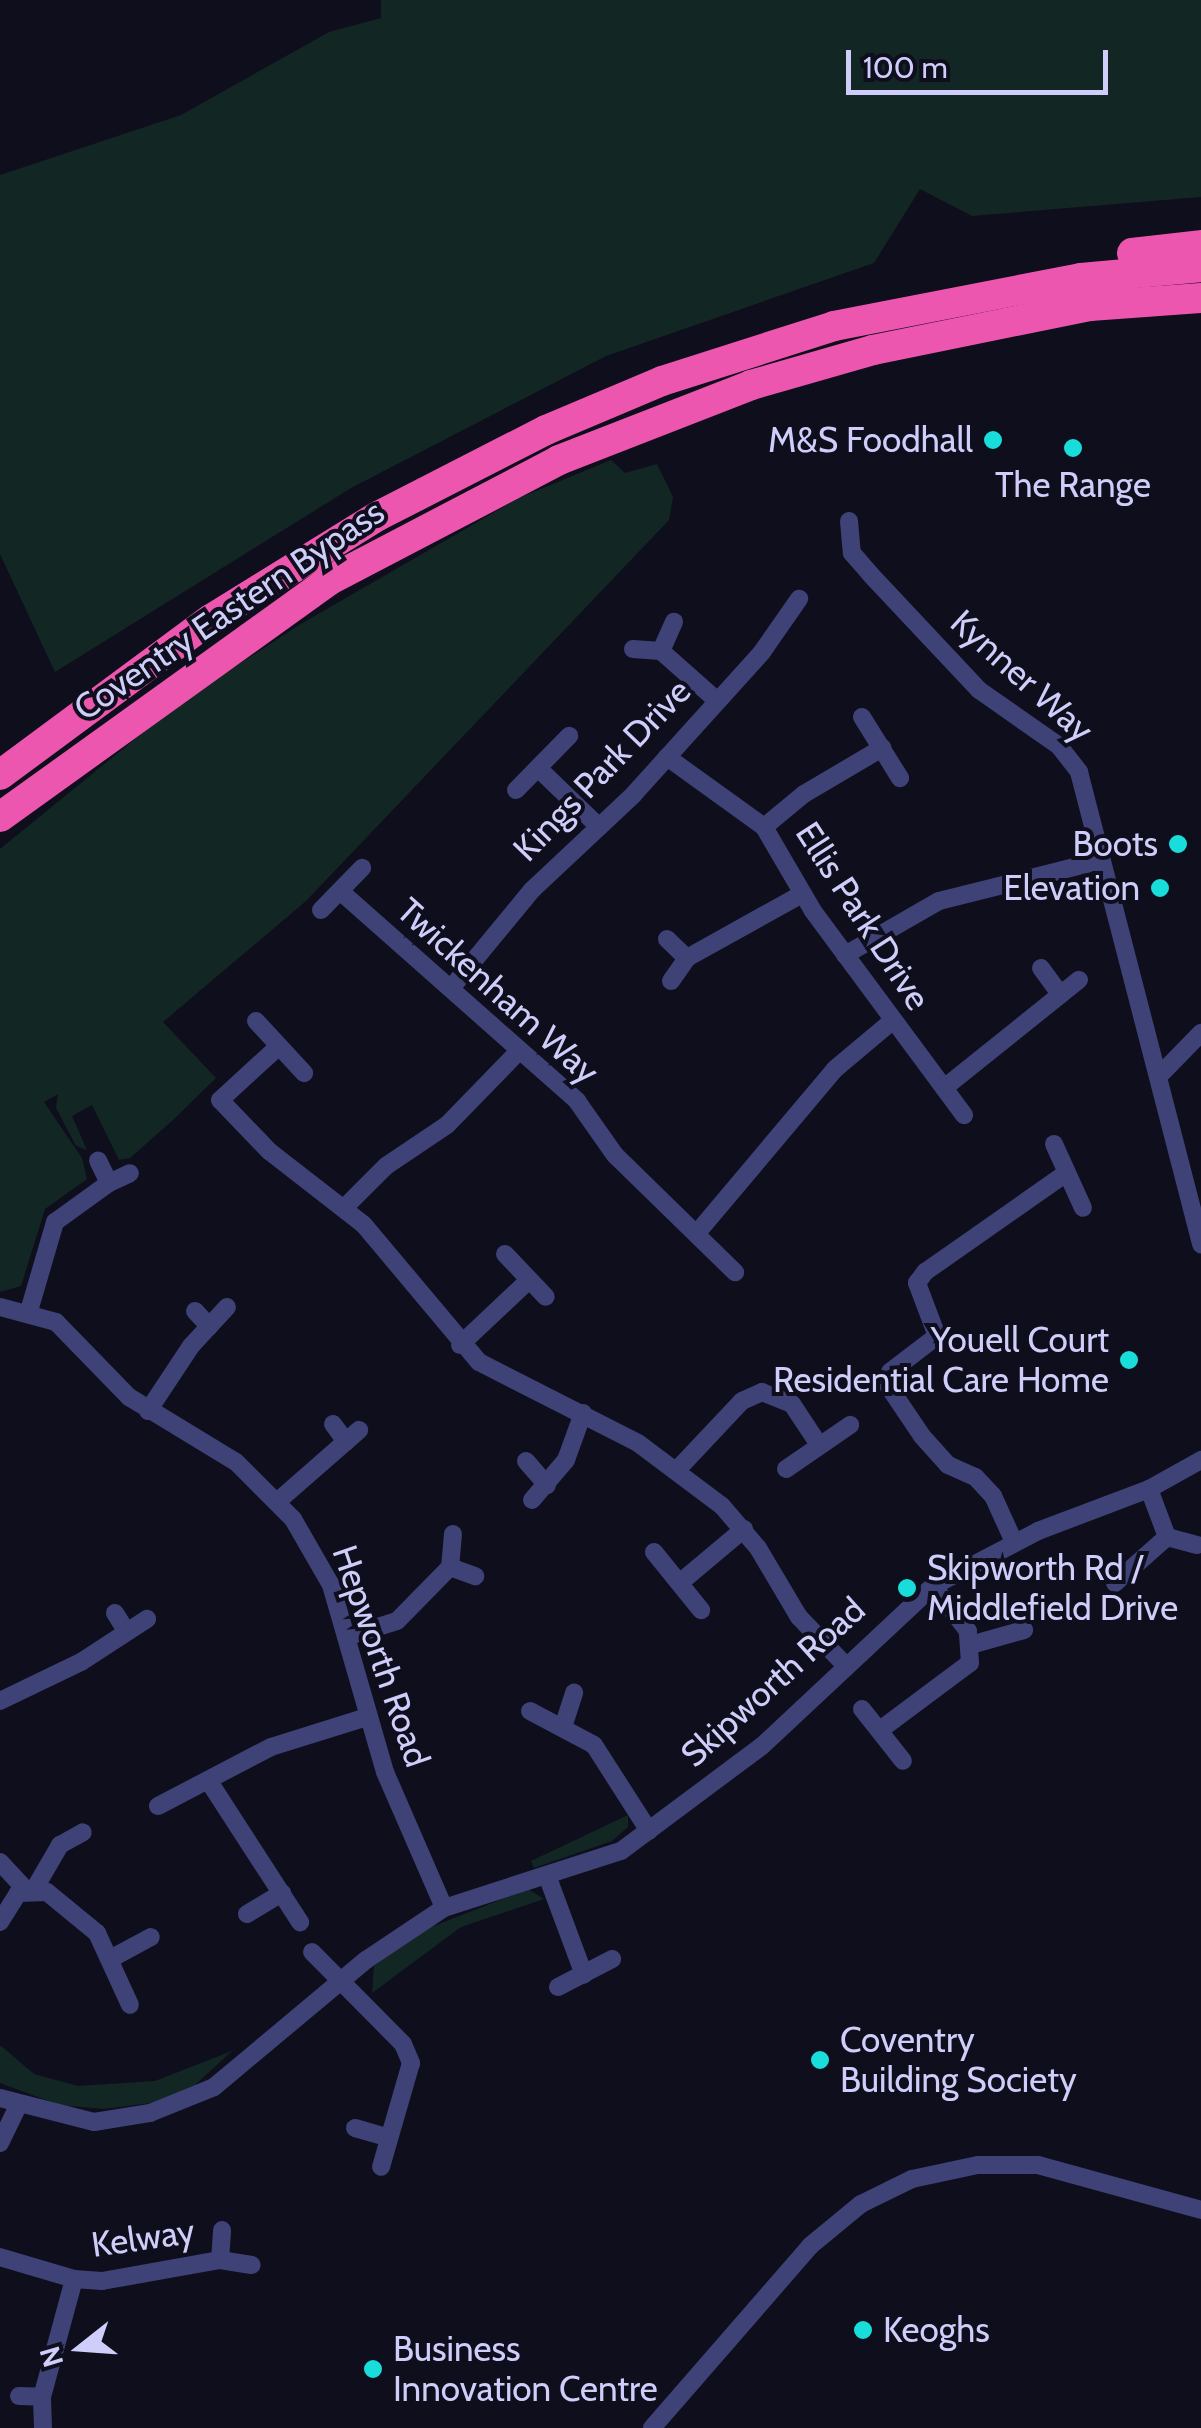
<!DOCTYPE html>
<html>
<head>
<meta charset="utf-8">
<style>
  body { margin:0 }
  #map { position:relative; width:1201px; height:2428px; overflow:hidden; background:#0f0e1d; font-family:Cabin,sans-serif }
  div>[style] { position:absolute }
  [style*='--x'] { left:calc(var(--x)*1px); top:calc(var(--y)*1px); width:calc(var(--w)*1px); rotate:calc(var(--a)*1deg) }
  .green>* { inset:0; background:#122623 }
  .street>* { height:18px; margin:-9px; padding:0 9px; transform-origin:9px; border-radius:9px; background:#3e4277 }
  .highway>* { height:30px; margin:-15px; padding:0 15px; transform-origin:15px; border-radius:15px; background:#ed56af }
  .dots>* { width:28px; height:28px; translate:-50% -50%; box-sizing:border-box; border:5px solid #0f0e1d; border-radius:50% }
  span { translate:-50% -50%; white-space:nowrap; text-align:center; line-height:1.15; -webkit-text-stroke:8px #0f0e1d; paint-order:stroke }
  .poi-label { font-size:35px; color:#cfcefa }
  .right { translate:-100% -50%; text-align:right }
  .left { translate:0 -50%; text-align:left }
  .street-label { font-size:35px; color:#cfcefa }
  .north { position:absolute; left:30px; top:2298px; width:100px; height:100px; -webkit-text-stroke:8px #0f0e1d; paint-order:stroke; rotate:253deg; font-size:28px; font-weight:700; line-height:40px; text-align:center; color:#cfcefa }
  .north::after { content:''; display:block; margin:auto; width:35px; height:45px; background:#cfcefa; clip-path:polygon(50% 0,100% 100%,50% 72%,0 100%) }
  .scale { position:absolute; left:846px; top:50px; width:262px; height:45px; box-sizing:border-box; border:5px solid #cfcefa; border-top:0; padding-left:12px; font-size:30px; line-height:35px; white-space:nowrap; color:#cfcefa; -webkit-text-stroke:8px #0f0e1d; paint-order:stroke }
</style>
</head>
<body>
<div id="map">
  <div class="green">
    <div style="clip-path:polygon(381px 0,1201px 0,1201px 197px,972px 216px,920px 189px,874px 263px,606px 356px,351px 488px,55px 672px,0 554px,0 175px,181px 115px,329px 32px,381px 18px)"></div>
    <div style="clip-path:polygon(611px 460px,625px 473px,657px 464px,673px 497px,669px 520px,306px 901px,163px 1022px,216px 1078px,174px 1119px,130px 1158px,119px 1160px,92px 1105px,72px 1116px,87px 1150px,76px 1146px,56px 1108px,58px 1094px,44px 1102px,82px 1158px,87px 1179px,45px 1209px,21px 1286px,0 1292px,0 849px,178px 704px,299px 625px,519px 498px)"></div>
    <div style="clip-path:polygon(628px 1815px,628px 1827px,612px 1841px,534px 1868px,531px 1861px)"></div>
    <div style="clip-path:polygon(528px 1889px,544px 1899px,461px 1927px,372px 1993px,374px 1966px,416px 1933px)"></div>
    <div style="clip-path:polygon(0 2045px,34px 2074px,78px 2086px,155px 2081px,232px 2051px,195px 2085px,151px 2103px,104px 2109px,59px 2105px,0 2083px)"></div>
  </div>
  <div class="street">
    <div style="--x:849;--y:521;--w:32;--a:85"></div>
    <div style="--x:852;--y:553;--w:29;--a:49"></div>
    <div style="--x:871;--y:575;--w:158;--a:46.8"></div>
    <div style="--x:979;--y:690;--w:98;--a:35"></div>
    <div style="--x:1059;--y:746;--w:33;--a:52"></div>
    <div style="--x:1079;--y:772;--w:488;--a:75.5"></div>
    <div style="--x:633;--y:649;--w:28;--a:4"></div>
    <div style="--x:661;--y:651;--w:32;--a:-66"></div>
    <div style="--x:661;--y:651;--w:72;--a:41.6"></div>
    <div style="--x:862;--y:717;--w:72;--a:58.1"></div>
    <div style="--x:667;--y:757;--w:120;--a:35.8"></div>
    <div style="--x:764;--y:827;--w:97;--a:59.7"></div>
    <div style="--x:813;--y:911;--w:254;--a:53.5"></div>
    <div style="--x:538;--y:768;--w:85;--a:44"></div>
    <div style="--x:516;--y:790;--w:76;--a:-45.5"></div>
    <div style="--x:764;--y:827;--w:52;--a:-39.5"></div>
    <div style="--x:804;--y:794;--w:91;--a:-30.5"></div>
    <div style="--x:340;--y:891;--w:317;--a:41.5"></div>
    <div style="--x:577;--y:1101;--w:66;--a:54.9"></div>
    <div style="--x:615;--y:1155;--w:168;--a:44.3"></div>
    <div style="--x:321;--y:910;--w:59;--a:-45.7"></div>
    <div style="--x:667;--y:939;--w:28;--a:44"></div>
    <div style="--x:845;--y:955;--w:108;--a:-29.9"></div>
    <div style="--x:939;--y:901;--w:168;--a:-14.1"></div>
    <div style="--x:1041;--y:968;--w:31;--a:54"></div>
    <div style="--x:671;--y:981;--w:28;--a:-55"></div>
    <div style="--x:687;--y:958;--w:132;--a:-29.1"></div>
    <div style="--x:452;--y:987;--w:126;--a:-50.5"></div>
    <div style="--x:532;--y:890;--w:139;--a:-43.2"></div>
    <div style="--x:633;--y:795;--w:193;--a:-47.9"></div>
    <div style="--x:762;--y:652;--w:65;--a:-55.1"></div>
    <div style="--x:256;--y:1021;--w:71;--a:47.3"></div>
    <div style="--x:279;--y:1046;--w:80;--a:137.5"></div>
    <div style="--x:220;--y:1100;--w:71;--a:46.1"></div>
    <div style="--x:269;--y:1151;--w:120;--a:37.9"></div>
    <div style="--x:364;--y:1225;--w:179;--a:50"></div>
    <div style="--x:479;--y:1362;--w:178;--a:27"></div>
    <div style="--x:638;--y:1443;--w:105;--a:36.9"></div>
    <div style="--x:722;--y:1506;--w:55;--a:49.4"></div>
    <div style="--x:758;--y:1548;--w:80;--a:59.3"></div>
    <div style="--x:799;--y:1617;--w:68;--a:46.2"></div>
    <div style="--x:1158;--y:1077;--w:62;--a:-45.7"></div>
    <div style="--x:944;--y:1088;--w:173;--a:-38.7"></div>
    <div style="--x:1054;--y:1144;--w:70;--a:65.6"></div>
    <div style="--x:109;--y:1183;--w:23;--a:-25"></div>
    <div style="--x:344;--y:1208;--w:59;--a:-45"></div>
    <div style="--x:386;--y:1166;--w:73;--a:-33.9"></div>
    <div style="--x:447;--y:1125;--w:100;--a:-45.8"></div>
    <div style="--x:697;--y:1233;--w:214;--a:-49.9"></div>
    <div style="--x:835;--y:1069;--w:73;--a:-40"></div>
    <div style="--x:505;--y:1254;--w:59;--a:46.4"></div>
    <div style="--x:0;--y:1307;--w:58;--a:15"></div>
    <div style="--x:56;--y:1322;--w:105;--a:45.8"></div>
    <div style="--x:129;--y:1397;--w:125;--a:31.3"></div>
    <div style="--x:236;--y:1462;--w:81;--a:45"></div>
    <div style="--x:293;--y:1519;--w:76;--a:60.1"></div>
    <div style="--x:331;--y:1585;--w:195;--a:73.9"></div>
    <div style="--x:385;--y:1772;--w:148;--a:66.5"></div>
    <div style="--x:29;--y:1311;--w:93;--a:-73.7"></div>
    <div style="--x:55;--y:1222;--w:67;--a:-35.8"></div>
    <div style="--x:109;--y:1183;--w:25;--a:-116"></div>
    <div style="--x:195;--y:1311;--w:21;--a:47"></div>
    <div style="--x:460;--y:1345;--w:93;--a:-43.3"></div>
    <div style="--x:148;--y:1411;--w:78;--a:-56.5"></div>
    <div style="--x:191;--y:1346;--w:53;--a:-47.3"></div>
    <div style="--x:333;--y:1424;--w:22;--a:54"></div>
    <div style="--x:526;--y:1461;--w:32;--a:49"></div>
    <div style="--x:786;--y:1469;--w:78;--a:-34.5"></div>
    <div style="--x:676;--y:1471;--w:96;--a:-46.7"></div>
    <div style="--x:742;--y:1401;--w:22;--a:-24"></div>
    <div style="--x:762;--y:1392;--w:32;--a:22"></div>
    <div style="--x:792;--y:1404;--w:49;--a:56.6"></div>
    <div style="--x:1149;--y:1489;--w:51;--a:69.4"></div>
    <div style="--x:532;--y:1500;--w:52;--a:-49.6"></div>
    <div style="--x:566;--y:1460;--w:50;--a:-70.1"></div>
    <div style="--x:278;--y:1501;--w:108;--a:-41.2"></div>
    <div style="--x:453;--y:1534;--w:33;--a:95"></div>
    <div style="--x:450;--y:1567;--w:27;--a:20"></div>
    <div style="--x:1167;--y:1537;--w:31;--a:15"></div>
    <div style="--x:1014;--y:1542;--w:51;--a:-114.5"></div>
    <div style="--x:993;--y:1496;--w:26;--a:-133"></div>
    <div style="--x:975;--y:1477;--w:30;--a:-156"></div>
    <div style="--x:948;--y:1465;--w:39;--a:-132"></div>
    <div style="--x:922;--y:1436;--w:59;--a:-124"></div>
    <div style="--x:889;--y:1387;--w:15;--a:-86"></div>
    <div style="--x:890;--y:1372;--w:59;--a:-37.5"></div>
    <div style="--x:937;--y:1336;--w:57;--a:-110.7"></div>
    <div style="--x:917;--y:1283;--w:14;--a:-54"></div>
    <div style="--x:925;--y:1272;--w:171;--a:-35"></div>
    <div style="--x:654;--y:1552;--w:75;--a:51"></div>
    <div style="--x:682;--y:1581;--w:81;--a:-40"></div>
    <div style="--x:1115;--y:1583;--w:69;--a:-41.5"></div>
    <div style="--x:115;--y:1613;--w:22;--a:58"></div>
    <div style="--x:346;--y:1637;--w:53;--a:-17.4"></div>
    <div style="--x:397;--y:1621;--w:76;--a:-45.5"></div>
    <div style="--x:974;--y:1644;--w:52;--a:-15.6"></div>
    <div style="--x:0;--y:1701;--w:90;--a:-25.7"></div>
    <div style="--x:81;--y:1662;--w:79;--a:-33.1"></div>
    <div style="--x:862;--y:1709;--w:66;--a:51.7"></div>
    <div style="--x:530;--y:1711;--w:72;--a:28"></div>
    <div style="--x:594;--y:1745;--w:102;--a:57.4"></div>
    <div style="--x:564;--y:1724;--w:33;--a:-72"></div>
    <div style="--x:880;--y:1730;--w:112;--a:-36.7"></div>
    <div style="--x:970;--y:1663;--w:32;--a:-94"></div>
    <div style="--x:968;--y:1631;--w:57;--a:-127.9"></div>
    <div style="--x:210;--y:1783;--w:166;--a:57.1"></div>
    <div style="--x:158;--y:1806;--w:127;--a:-27.6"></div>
    <div style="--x:271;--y:1747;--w:101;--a:-17.4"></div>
    <div style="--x:0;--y:1862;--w:37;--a:47"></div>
    <div style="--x:548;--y:1878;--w:103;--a:69.6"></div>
    <div style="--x:35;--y:1888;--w:50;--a:-59.8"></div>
    <div style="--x:60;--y:1845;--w:26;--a:-29"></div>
    <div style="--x:247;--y:1914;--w:41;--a:-31"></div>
    <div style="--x:0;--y:1922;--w:34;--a:-58"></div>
    <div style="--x:18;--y:1893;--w:29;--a:-2"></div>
    <div style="--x:47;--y:1892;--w:65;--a:39.4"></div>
    <div style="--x:97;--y:1933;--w:79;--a:65.4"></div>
    <div style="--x:312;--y:1952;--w:129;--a:45.3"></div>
    <div style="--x:403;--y:2044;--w:21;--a:67"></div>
    <div style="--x:411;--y:2063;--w:108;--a:106.1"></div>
    <div style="--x:112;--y:1958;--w:44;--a:-28.3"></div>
    <div style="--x:558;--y:1987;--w:61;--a:-27.4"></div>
    <div style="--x:0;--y:2098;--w:97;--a:14.3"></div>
    <div style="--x:94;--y:2122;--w:57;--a:-9.1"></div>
    <div style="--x:150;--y:2113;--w:69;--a:-22.1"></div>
    <div style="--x:214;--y:2087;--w:198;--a:-39.9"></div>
    <div style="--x:366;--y:1960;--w:94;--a:-33.7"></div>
    <div style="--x:444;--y:1908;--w:186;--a:-17.9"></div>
    <div style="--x:621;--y:1851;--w:176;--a:-36.7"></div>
    <div style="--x:762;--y:1746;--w:234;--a:-43.1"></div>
    <div style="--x:933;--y:1586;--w:119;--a:-27.6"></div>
    <div style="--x:1038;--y:1531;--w:119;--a:-20.7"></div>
    <div style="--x:1149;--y:1489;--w:60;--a:-29.1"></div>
    <div style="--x:355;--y:2128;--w:32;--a:16"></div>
    <div style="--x:0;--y:2143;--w:41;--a:-64.1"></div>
    <div style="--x:0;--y:2257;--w:77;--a:16.6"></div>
    <div style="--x:74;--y:2279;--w:28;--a:4"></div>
    <div style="--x:102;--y:2281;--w:120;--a:-10.1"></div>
    <div style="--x:220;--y:2260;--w:32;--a:9"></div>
    <div style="--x:220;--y:2260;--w:30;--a:-86"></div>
    <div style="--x:19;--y:2396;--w:23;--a:2"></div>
    <div style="--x:43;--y:2428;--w:31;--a:-92"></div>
    <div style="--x:42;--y:2397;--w:122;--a:-74.8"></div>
    <div style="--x:652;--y:2428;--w:241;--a:-49"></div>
    <div style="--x:810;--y:2246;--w:66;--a:-39.5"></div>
    <div style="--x:861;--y:2204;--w:57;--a:-26.1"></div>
    <div style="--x:912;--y:2179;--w:67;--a:-12"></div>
    <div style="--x:978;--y:2165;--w:60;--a:0"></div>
    <div style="--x:1038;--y:2165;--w:169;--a:15.4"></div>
  </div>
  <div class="highway">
    <div style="--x:1132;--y:253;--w:69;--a:-6.6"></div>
    <div style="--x:0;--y:775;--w:262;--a:-36.5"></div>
    <div style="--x:211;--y:619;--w:196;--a:-31.7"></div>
    <div style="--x:378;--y:516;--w:189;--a:-27.1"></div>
    <div style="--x:546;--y:430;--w:126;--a:-22.9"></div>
    <div style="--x:662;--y:381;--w:181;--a:-17.7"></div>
    <div style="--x:834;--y:326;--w:252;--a:-11"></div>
    <div style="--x:1081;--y:278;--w:121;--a:-5.2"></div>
    <div style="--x:0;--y:817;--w:404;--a:-35.7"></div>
    <div style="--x:328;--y:581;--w:261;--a:-27.6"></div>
    <div style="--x:559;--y:460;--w:206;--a:-21.3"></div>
    <div style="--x:751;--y:385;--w:127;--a:-16"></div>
    <div style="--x:873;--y:350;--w:221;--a:-11.5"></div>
    <div style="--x:1090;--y:306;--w:111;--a:-4.1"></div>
  </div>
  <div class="dots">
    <div style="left:993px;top:440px;background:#18dddb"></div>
    <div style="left:1073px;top:448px;background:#18dddb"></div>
    <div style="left:1178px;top:844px;background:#18dddb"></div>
    <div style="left:1160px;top:888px;background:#18dddb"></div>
    <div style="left:1129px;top:1360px;background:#18dddb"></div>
    <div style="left:907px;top:1588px;background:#18dddb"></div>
    <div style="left:820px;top:2060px;background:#18dddb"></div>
    <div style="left:863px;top:2330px;background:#18dddb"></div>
    <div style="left:373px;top:2369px;background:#18dddb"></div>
  </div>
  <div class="poi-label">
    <span class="right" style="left:973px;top:440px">M&amp;S Foodhall</span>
    <span style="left:1073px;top:485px">The Range</span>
    <span class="right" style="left:1158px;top:844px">Boots</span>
    <span class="right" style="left:1140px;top:888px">Elevation</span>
    <span class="right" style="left:1109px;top:1360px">Youell Court<br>Residential Care Home</span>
    <span class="left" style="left:927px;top:1588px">Skipworth Rd /<br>Middlefield Drive</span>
    <span class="left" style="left:840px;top:2060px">Coventry<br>Building Society</span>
    <span class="left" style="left:883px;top:2330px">Keoghs</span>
    <span class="left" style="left:393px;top:2369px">Business<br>Innovation Centre</span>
  </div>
  <div class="street-label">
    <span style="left:229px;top:610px;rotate:-34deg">Coventry Eastern Bypass</span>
    <span style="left:1022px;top:676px;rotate:42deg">Kynner Way</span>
    <span style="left:602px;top:770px;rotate:-46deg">Kings Park Drive</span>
    <span style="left:863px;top:916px;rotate:57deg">Ellis Park Drive</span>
    <span style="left:498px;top:991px;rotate:42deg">Twickenham Way</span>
    <span style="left:381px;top:1656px;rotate:71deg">Hepworth Road</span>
    <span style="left:773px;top:1682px;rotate:-42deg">Skipworth Road</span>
    <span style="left:143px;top:2238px;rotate:-8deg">Kelway</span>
  </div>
  <div class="north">N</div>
  <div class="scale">100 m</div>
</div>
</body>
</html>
